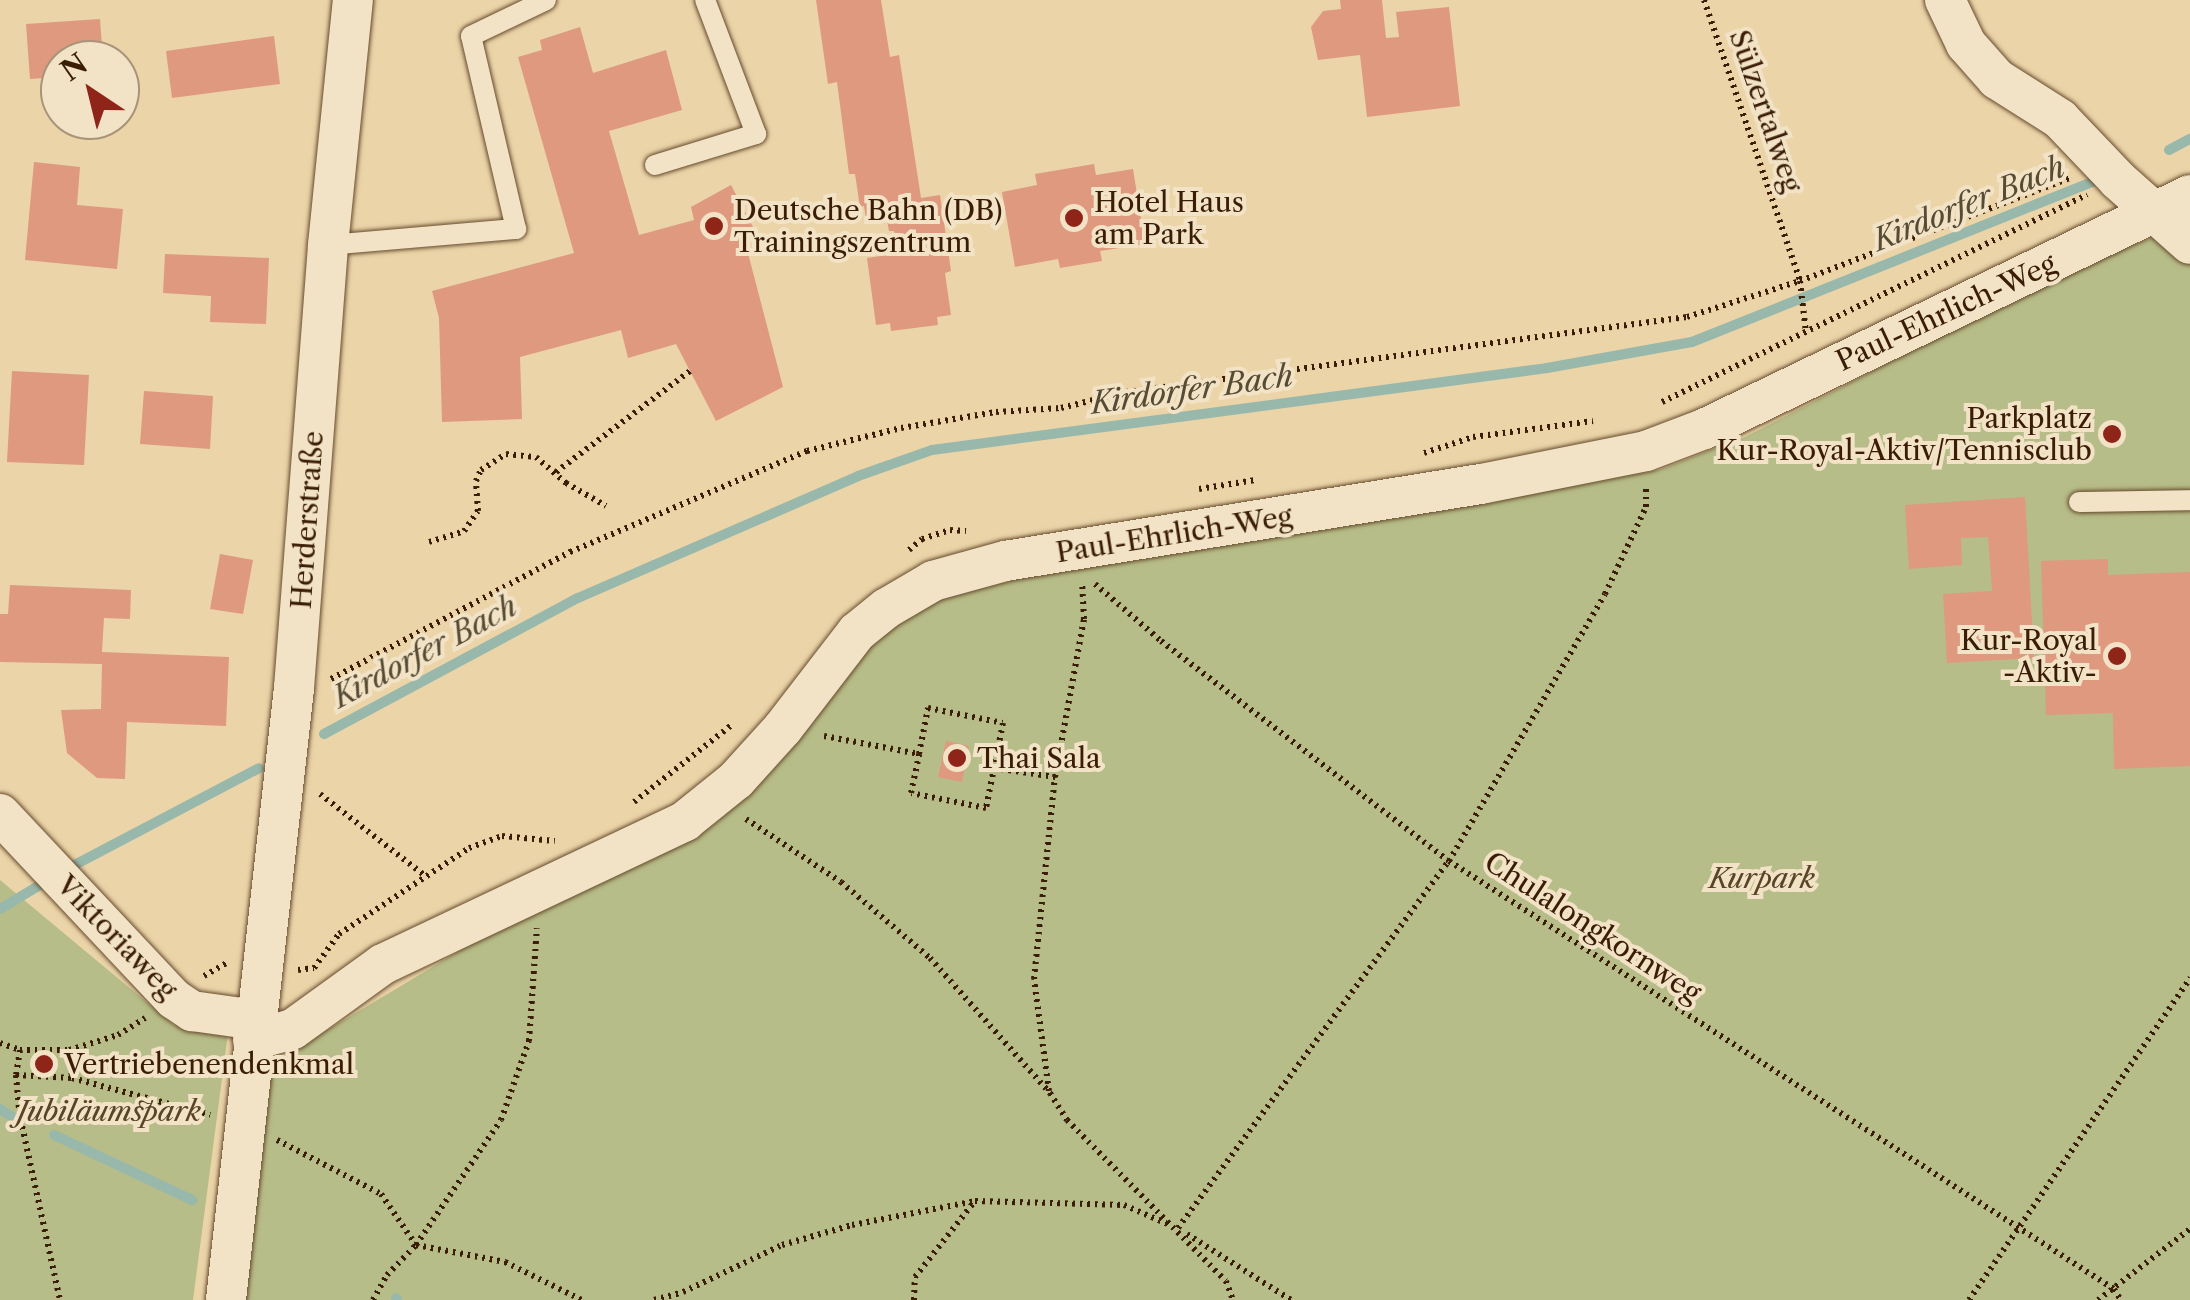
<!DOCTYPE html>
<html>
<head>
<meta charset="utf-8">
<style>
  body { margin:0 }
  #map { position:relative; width:2190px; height:1300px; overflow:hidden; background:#ebd4a8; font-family:"Libre Caslon Text",serif }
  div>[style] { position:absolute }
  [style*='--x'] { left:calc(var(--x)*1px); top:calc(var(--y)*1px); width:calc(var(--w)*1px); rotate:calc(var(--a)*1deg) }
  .green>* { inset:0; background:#b7bd88 }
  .stream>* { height:10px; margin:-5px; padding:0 5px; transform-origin:5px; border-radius:5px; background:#98b8ab }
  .building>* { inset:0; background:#de997f }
  .path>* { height:6px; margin-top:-3px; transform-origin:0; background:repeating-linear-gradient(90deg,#3a1d04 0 2.5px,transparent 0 7.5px) }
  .roads { filter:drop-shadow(0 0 2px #664b2d) drop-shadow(0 0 2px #664b2d) }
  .lane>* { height:20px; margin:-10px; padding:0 10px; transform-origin:10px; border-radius:10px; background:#f2e3c6 }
  .street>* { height:40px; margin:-20px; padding:0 20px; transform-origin:20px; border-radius:20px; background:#f2e3c6 }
  .dots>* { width:28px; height:28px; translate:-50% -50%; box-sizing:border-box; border:5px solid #f2e3c6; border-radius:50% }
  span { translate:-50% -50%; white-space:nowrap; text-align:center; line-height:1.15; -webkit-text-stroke:8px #f2e3c6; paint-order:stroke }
  .street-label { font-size:28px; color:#3a1d04 }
  .poi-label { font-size:28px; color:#3a1d04 }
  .left { translate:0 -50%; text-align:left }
  .right { translate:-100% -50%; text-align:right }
  .park-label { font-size:28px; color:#594525; font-style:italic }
  .water-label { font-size:30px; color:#564c36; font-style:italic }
  .north { position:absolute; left:40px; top:40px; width:100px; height:100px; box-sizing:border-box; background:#f2e3c6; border:2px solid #a89478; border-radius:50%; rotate:325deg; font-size:28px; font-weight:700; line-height:40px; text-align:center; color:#3a1d04 }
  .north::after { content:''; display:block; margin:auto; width:35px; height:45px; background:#8f2418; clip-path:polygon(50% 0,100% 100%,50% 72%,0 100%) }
</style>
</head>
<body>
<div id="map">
  <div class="green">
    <div style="clip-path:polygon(2190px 226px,2190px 1300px,240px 1300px,264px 1068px,536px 905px,638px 864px,882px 628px,967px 584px,1659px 470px,1745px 437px,2093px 258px)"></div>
    <div style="clip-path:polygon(0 880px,174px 1025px,228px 1033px,193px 1300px,0 1300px)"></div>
  </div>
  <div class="stream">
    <div style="--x:2169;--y:150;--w:24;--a:-28"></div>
    <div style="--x:324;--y:734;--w:288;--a:-28.2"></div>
    <div style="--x:578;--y:598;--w:305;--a:-23.5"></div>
    <div style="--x:858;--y:476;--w:78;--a:-19.4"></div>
    <div style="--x:932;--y:450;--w:620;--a:-7.59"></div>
    <div style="--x:1547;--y:368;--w:147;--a:-10.2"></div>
    <div style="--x:1692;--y:342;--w:436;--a:-21.8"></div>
    <div style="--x:65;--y:870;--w:219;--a:-27.7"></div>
    <div style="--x:0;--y:909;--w:58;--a:-31"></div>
    <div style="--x:0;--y:1109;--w:13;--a:32"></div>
    <div style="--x:54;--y:1135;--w:153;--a:25.2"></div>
    <div style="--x:396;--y:1298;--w:2;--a:63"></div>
  </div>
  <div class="building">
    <div style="clip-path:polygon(816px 0,881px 0,890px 57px,899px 55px,921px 198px,940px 195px,951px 271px,945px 273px,951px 315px,937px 317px,938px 325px,891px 331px,890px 323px,876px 325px,867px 258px,901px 253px,900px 249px,894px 231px,889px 231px,886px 215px,866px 218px,864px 206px,860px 207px,855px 174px,849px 174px,837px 82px,828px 84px)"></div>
    <div style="clip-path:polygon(1340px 0,1382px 0,1386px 38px,1399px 37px,1396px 12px,1449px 7px,1460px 106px,1367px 117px,1360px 55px,1318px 60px,1311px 27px,1323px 11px,1341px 9px)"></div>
    <div style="clip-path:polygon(100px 19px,103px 60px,60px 60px,60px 77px,30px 79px,26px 24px)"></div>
    <div style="clip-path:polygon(580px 27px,593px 73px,666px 50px,682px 110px,609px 131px,639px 235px,694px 220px,691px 207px,731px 185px,755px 231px,744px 238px,783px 387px,716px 421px,676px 344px,628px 358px,621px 330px,520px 357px,522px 419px,442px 422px,439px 318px,432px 291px,574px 253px,518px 57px,542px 50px,540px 40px)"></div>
    <div style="clip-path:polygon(274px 36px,280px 84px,172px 98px,166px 51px)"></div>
    <div style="clip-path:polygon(34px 162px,80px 167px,77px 205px,123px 209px,117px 269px,25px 260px)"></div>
    <div style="clip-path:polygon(1094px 164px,1096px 175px,1133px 169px,1145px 244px,1100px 251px,1102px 261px,1060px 268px,1058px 259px,1015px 267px,1002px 192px,1037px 185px,1035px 174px)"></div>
    <div style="clip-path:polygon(165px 254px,269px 258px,266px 324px,210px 322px,211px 296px,163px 293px)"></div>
    <div style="clip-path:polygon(12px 371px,89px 375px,84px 465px,7px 462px)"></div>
    <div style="clip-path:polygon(144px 391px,213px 396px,210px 449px,140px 444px)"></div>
    <div style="clip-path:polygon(2025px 497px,2034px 658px,1947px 663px,1943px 594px,1992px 591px,1988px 537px,1961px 538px,1962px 565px,1909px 569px,1905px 505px)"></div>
    <div style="clip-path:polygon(220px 554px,253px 560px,243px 614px,210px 609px)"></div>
    <div style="clip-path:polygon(2108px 559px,2108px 575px,2190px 572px,2190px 766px,2114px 769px,2113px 713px,2046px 715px,2041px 561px)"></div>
    <div style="clip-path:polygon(10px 585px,131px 590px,130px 619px,104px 618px,102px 652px,229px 657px,226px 726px,127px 722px,125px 779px,97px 778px,67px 753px,61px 710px,101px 709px,102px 664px,0 662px,0 614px,8px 614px)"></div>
    <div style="clip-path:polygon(946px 741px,969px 746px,962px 782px,938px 777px)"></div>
  </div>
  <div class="path">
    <div style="--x:1704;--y:0;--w:297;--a:71.1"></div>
    <div style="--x:1800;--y:281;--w:52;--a:83.4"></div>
    <div style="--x:1662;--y:402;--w:473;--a:-26"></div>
    <div style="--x:1424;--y:453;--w:52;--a:-18.1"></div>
    <div style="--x:1473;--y:437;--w:121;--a:-7.6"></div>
    <div style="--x:556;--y:472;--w:168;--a:-37"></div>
    <div style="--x:1199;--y:489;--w:57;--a:-9.1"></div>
    <div style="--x:429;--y:542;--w:37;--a:-17"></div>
    <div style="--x:464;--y:531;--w:24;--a:-55"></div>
    <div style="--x:478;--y:511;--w:30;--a:-94"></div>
    <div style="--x:476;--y:481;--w:12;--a:-66"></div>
    <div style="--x:481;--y:470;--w:30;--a:-33"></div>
    <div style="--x:506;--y:454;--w:30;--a:6"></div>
    <div style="--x:536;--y:457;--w:40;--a:41"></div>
    <div style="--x:566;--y:483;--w:46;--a:29.9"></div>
    <div style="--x:909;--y:550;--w:17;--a:-40"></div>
    <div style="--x:922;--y:539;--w:29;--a:-18"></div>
    <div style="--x:950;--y:530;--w:16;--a:4"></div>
    <div style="--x:1095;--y:584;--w:87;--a:40.8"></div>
    <div style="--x:1161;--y:641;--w:362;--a:37.4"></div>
    <div style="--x:1449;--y:861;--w:791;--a:32.77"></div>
    <div style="--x:2114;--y:1289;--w:13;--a:58"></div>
    <div style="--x:331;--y:679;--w:271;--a:-28"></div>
    <div style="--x:570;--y:552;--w:258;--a:-23.1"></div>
    <div style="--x:807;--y:451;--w:97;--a:-13.7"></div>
    <div style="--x:901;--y:428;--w:96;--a:-9.6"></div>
    <div style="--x:996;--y:412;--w:65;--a:-3.5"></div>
    <div style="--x:1061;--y:408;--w:67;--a:-13.8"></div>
    <div style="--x:1126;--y:392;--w:566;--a:-7.61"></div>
    <div style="--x:1687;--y:317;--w:119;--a:-17.7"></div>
    <div style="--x:1800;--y:281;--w:289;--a:-20.9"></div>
    <div style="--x:824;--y:736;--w:97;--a:10.7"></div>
    <div style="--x:919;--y:754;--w:47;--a:-78.9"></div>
    <div style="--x:928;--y:708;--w:76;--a:11.3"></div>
    <div style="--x:1003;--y:723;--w:87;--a:101.3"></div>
    <div style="--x:986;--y:808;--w:76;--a:-168.7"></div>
    <div style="--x:911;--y:793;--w:40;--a:-78"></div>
    <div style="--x:994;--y:768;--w:62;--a:8.4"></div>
    <div style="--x:320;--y:794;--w:132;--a:37.9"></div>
    <div style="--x:634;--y:802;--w:127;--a:-38.3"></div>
    <div style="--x:746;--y:819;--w:114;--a:33.6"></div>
    <div style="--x:841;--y:882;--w:117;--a:40.5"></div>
    <div style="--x:930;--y:958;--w:181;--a:48.4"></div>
    <div style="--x:1050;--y:1093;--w:32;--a:58"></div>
    <div style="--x:1067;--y:1120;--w:226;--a:45.4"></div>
    <div style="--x:1226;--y:1281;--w:20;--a:70"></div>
    <div style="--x:298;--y:970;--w:16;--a:-7"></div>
    <div style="--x:314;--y:968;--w:42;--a:-53.7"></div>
    <div style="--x:339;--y:934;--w:156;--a:-33.5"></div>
    <div style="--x:469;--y:848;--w:35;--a:-20"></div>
    <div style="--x:502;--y:836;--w:53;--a:5.4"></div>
    <div style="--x:204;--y:976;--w:28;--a:-30"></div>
    <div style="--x:0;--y:1043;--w:21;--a:19"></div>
    <div style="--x:20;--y:1050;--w:49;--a:0"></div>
    <div style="--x:69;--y:1050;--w:51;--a:-17"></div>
    <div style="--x:118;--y:1035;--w:32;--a:-32"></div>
    <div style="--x:20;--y:1050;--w:25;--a:99"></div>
    <div style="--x:16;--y:1075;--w:37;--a:85"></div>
    <div style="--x:19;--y:1112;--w:192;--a:77.7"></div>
    <div style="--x:69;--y:1050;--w:28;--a:84"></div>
    <div style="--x:16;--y:1075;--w:56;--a:3.1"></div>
    <div style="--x:72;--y:1078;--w:143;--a:15"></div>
    <div style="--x:1049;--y:1091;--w:113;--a:-97.6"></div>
    <div style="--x:1034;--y:979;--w:203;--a:-84.1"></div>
    <div style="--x:1055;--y:777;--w:161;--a:-79.6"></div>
    <div style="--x:1084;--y:619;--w:35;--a:-93"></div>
    <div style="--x:277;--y:1140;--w:117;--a:27.4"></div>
    <div style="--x:381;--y:1194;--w:62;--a:55.5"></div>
    <div style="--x:416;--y:1245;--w:91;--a:10.8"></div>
    <div style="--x:505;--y:1262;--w:86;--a:26.3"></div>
    <div style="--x:1178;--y:1228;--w:456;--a:-53.6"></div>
    <div style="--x:1449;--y:861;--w:309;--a:-59.7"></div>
    <div style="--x:1605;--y:594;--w:96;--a:-64.8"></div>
    <div style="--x:1646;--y:507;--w:22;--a:-90"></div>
    <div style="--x:1187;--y:1234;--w:123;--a:32.4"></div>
    <div style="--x:373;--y:1300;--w:29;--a:-61"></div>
    <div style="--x:387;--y:1275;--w:42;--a:-46"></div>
    <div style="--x:416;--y:1245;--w:151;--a:-55.8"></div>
    <div style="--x:501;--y:1120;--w:84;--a:-70.5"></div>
    <div style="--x:529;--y:1041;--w:113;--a:-86"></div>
    <div style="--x:654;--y:1300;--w:30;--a:-15"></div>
    <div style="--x:683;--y:1292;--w:110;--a:-25.4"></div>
    <div style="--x:782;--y:1245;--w:73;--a:-15.9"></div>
    <div style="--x:852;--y:1225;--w:125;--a:-11"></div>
    <div style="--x:975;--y:1201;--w:149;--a:1.5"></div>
    <div style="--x:1124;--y:1205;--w:52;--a:23.6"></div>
    <div style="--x:914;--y:1300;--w:23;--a:-88"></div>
    <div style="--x:915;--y:1277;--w:95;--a:-51.8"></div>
    <div style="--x:1969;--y:1300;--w:391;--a:-55.5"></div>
    <div style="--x:2098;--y:1300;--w:116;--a:-37.7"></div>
  </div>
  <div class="roads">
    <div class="lane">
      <div style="--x:655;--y:165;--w:106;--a:-17.1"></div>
      <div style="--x:756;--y:134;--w:143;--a:-110.8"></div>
      <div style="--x:328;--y:245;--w:189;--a:-4.9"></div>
      <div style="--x:516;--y:229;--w:198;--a:-103.1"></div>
      <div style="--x:471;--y:36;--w:83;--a:-25.6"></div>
      <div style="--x:2079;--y:502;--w:111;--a:-1"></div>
    </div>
    <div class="street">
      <div style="--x:1945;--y:0;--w:49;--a:64.5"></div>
      <div style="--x:1966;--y:44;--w:47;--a:48.5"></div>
      <div style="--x:1997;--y:79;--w:75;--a:32.4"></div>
      <div style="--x:2060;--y:119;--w:84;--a:46.4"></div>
      <div style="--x:2118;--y:180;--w:96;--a:41.6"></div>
      <div style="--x:0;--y:814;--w:254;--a:46.8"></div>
      <div style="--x:174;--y:999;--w:22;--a:34"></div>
      <div style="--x:192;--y:1011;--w:65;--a:8"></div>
      <div style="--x:253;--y:1040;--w:41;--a:-15.4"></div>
      <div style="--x:293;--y:1029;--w:111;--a:-35.8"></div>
      <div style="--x:383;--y:964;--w:334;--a:-25.3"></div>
      <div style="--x:685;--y:821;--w:65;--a:-38.8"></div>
      <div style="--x:736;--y:780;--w:70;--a:-47.9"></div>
      <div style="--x:783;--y:728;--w:121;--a:-52.4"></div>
      <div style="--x:857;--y:632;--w:38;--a:-39"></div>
      <div style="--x:887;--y:608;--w:53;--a:-30.4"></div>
      <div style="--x:933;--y:581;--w:75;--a:-15.5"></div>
      <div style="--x:1005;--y:561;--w:482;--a:-9.2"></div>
      <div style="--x:1481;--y:484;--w:168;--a:-11.3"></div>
      <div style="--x:1646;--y:451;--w:62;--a:-20.8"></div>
      <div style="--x:1704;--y:429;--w:539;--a:-25.71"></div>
      <div style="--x:226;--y:1300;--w:616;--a:-83.66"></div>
      <div style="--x:294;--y:688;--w:444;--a:-85.6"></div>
      <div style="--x:328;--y:245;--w:246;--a:-84.2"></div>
    </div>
  </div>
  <div class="dots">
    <div style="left:1074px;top:218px;background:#8f2418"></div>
    <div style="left:714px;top:226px;background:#8f2418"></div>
    <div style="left:2112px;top:434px;background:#8f2418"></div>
    <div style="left:2117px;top:656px;background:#8f2418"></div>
    <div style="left:957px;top:758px;background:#8f2418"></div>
    <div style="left:44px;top:1064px;background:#8f2418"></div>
  </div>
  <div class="street-label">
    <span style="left:1766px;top:111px;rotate:71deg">Sülzertalweg</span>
    <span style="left:1946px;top:312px;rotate:-25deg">Paul-Ehrlich-Weg</span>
    <span style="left:307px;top:520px;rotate:-86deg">Herderstraße</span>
    <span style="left:1174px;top:534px;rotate:-9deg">Paul-Ehrlich-Weg</span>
    <span style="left:1593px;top:927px;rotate:33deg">Chulalongkornweg</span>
    <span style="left:117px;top:937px;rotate:46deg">Viktoriaweg</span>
  </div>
  <div class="poi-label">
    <span class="left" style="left:1094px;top:218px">Hotel Haus<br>am Park</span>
    <span class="left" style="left:734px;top:226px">Deutsche Bahn (DB)<br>Trainingszentrum</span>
    <span class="right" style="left:2092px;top:434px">Parkplatz<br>Kur-Royal-Aktiv/Tennisclub</span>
    <span class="right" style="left:2097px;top:656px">Kur-Royal<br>-Aktiv-</span>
    <span class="left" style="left:977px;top:758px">Thai Sala</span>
    <span class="left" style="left:64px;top:1064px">Vertriebenendenkmal</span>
  </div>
  <div class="park-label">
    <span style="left:1762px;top:878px">Kurpark</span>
    <span style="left:109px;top:1111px">Jubiläumspark</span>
  </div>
  <div class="water-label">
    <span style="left:1969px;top:204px;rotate:-22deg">Kirdorfer Bach</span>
    <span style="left:1192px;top:390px;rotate:-8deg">Kirdorfer Bach</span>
    <span style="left:425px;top:652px;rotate:-28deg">Kirdorfer Bach</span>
  </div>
  <div class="north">N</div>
</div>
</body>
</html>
